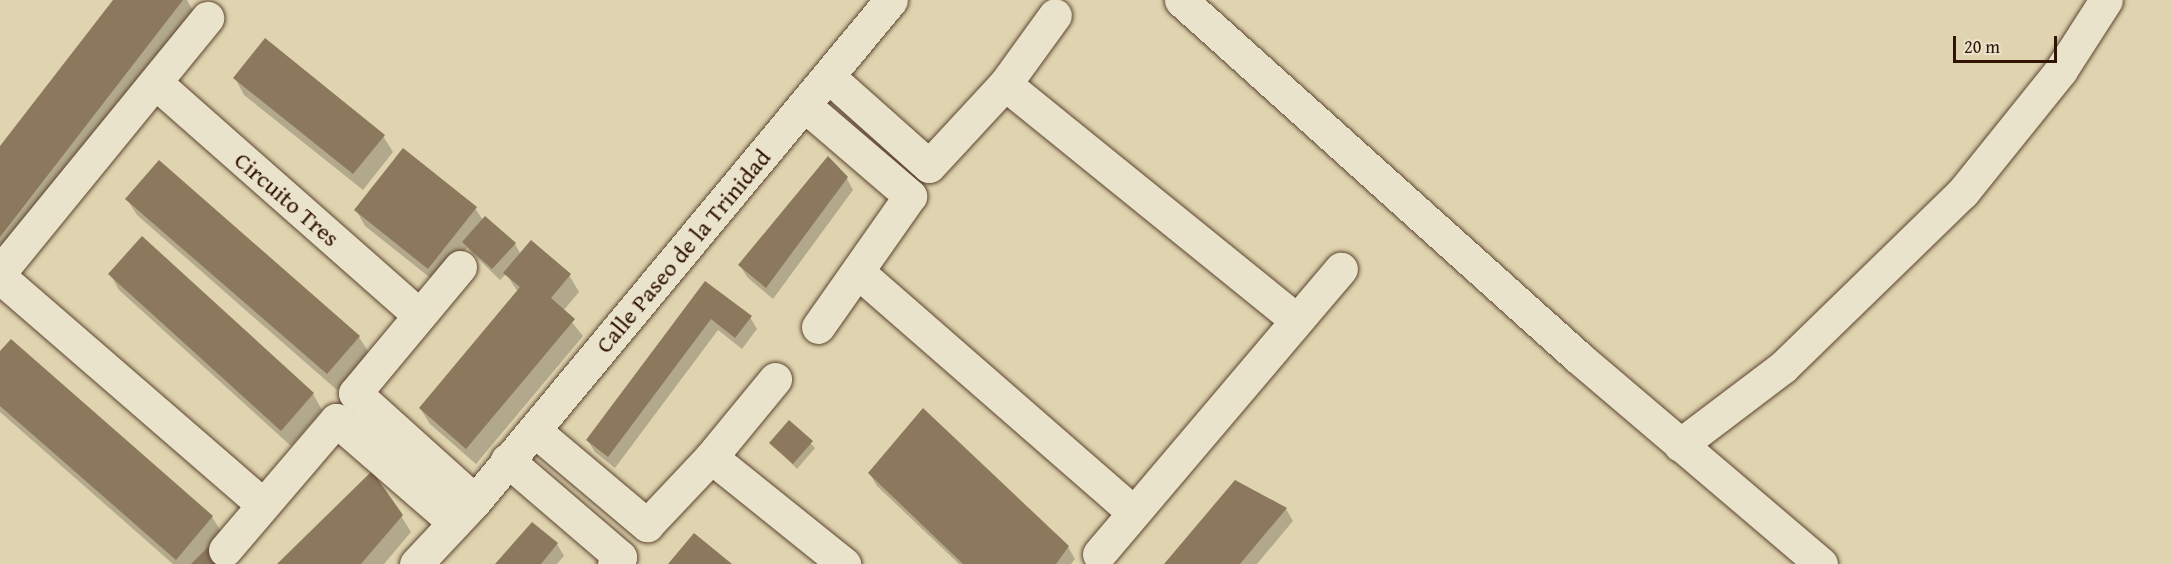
<!DOCTYPE html>
<html>
<head>
<meta charset="utf-8">
<style>
  body { margin:0 }
  #map { position:relative; width:2172px; height:564px; overflow:hidden; background:#dfd4af; font-family:"Gentium Book Plus",serif }
  div>[style] { position:absolute }
  [style*='--x'] { left:calc(var(--x)*1px); top:calc(var(--y)*1px); width:calc(var(--w)*1px); rotate:calc(var(--a)*1deg) }
  .shadow>* { inset:0; background:#0003 }
  .building>* { inset:0; background:#8c785d }
  .roads { filter:drop-shadow(0 0 2px #5d4430) drop-shadow(0 0 2px #5d4430) }
  .minor>* { height:33px; margin:-16.5px; padding:0 16.5px; transform-origin:16.5px; border-radius:16.5px; background:#eae3cb }
  span { translate:-50% -50%; white-space:nowrap; text-align:center; line-height:1.15; -webkit-text-stroke:5px #eae3cb; paint-order:stroke }
  .street-label { font-size:24px; color:#321405 }
  .scale { position:absolute; left:1953px; top:36px; width:104px; height:27px; box-sizing:border-box; border:3px solid #321405; border-top:0; padding-left:8px; font-size:18px; line-height:21px; white-space:nowrap; color:#321405; -webkit-text-stroke:4px #eae3cb; paint-order:stroke }
</style>
</head>
<body>
<div id="map">
  <div class="shadow">
    <div style="clip-path:polygon(115px 0,187px 0,196px 16px,0 270px,0 149px)"></div>
    <div style="clip-path:polygon(235px 78px,383px 136px,393px 152px,363px 190px,244px 95px)"></div>
    <div style="clip-path:polygon(846px 177px,853px 190px,773px 299px,747px 277px,740px 265px)"></div>
    <div style="clip-path:polygon(127px 199px,359px 337px,369px 353px,337px 390px,137px 215px)"></div>
    <div style="clip-path:polygon(475px 208px,483px 220px,515px 244px,521px 255px,569px 275px,579px 292px,563px 311px,583px 336px,476px 464px,430px 424px,420px 408px,518px 292px,506px 274px,500px 280px,467px 248px,438px 284px,365px 226px,356px 210px)"></div>
    <div style="clip-path:polygon(110px 274px,313px 394px,322px 410px,291px 446px,119px 290px)"></div>
    <div style="clip-path:polygon(706px 283px,750px 317px,757px 329px,742px 349px,718px 330px,615px 468px,595px 452px,588px 441px)"></div>
    <div style="clip-path:polygon(11px 341px,212px 517px,222px 533px,222px 564px,173px 564px,0 412px,0 353px)"></div>
    <div style="clip-path:polygon(923px 410px,1068px 547px,1075px 559px,1071px 564px,959px 564px,877px 486px,870px 474px)"></div>
    <div style="clip-path:polygon(790px 422px,815px 448px,797px 469px,771px 443px)"></div>
    <div style="clip-path:polygon(1286px 509px,1293px 521px,1257px 564px,1166px 564px)"></div>
    <div style="clip-path:polygon(401px 516px,411px 532px,384px 564px,279px 564px)"></div>
    <div style="clip-path:polygon(557px 544px,564px 556px,557px 564px,497px 564px)"></div>
  </div>
  <div class="building">
    <div style="clip-path:polygon(113px 0,183px 0,0 237px,0 146px)"></div>
    <div style="clip-path:polygon(265px 38px,385px 135px,353px 174px,233px 78px)"></div>
    <div style="clip-path:polygon(403px 148px,477px 207px,428px 269px,354px 210px)"></div>
    <div style="clip-path:polygon(828px 156px,848px 177px,766px 288px,738px 265px)"></div>
    <div style="clip-path:polygon(159px 160px,360px 336px,327px 374px,125px 199px)"></div>
    <div style="clip-path:polygon(485px 216px,516px 243px,492px 269px,462px 242px)"></div>
    <div style="clip-path:polygon(142px 236px,314px 393px,281px 431px,108px 274px)"></div>
    <div style="clip-path:polygon(531px 240px,571px 274px,551px 298px,575px 319px,466px 449px,419px 408px,520px 287px,503px 273px)"></div>
    <div style="clip-path:polygon(705px 281px,752px 316px,735px 338px,711px 319px,608px 457px,586px 440px)"></div>
    <div style="clip-path:polygon(11px 339px,213px 516px,176px 560px,0 406px,0 351px)"></div>
    <div style="clip-path:polygon(923px 408px,1069px 546px,1056px 564px,963px 564px,868px 473px)"></div>
    <div style="clip-path:polygon(789px 420px,813px 441px,793px 464px,769px 443px)"></div>
    <div style="clip-path:polygon(372px 471px,403px 515px,361px 564px,277px 564px)"></div>
    <div style="clip-path:polygon(1235px 480px,1287px 508px,1240px 564px,1164px 564px)"></div>
    <div style="clip-path:polygon(532px 522px,558px 543px,541px 564px,495px 564px)"></div>
    <div style="clip-path:polygon(694px 533px,732px 564px,668px 564px)"></div>
    <div style="clip-path:polygon(208px 547px,224px 564px,191px 564px)"></div>
  </div>
  <div class="roads">
    <div class="minor">
      <div style="--x:1181;--y:0;--w:534;--a:41.96"></div>
      <div style="--x:1578;--y:357;--w:319;--a:40.4"></div>
      <div style="--x:828;--y:76;--w:135;--a:41.7"></div>
      <div style="--x:929;--y:166;--w:112;--a:-47.2"></div>
      <div style="--x:1005;--y:84;--w:85;--a:-54.1"></div>
      <div style="--x:156;--y:83;--w:349;--a:41.4"></div>
      <div style="--x:1005;--y:84;--w:375;--a:39"></div>
      <div style="--x:804;--y:105;--w:140;--a:40.6"></div>
      <div style="--x:910;--y:196;--w:160;--a:125.1"></div>
      <div style="--x:460;--y:267;--w:164;--a:129.8"></div>
      <div style="--x:355;--y:393;--w:161;--a:42"></div>
      <div style="--x:0;--y:272;--w:328;--a:-50.8"></div>
      <div style="--x:858;--y:272;--w:365;--a:41.1"></div>
      <div style="--x:0;--y:277;--w:347;--a:40.9"></div>
      <div style="--x:534;--y:430;--w:148;--a:40.1"></div>
      <div style="--x:647;--y:525;--w:93;--a:-46.7"></div>
      <div style="--x:711;--y:457;--w:101;--a:-50.6"></div>
      <div style="--x:1680;--y:445;--w:129;--a:-37.1"></div>
      <div style="--x:1783;--y:367;--w:251;--a:-44.2"></div>
      <div style="--x:1963;--y:192;--w:156;--a:-51.2"></div>
      <div style="--x:2061;--y:70;--w:83;--a:-57.3"></div>
      <div style="--x:711;--y:457;--w:171;--a:38.8"></div>
      <div style="--x:507;--y:460;--w:149;--a:40.6"></div>
      <div style="--x:620;--y:557;--w:9;--a:131"></div>
      <div style="--x:225;--y:550;--w:171;--a:-49.5"></div>
      <div style="--x:336;--y:420;--w:157;--a:40.9"></div>
      <div style="--x:1099;--y:554;--w:374;--a:-49.7"></div>
      <div style="--x:416;--y:564;--w:86;--a:-46.9"></div>
      <div style="--x:475;--y:501;--w:651;--a:-50.3"></div>
    </div>
  </div>
  <div class="street-label">
    <span style="left:287px;top:199px;rotate:41deg">Circuito Tres</span>
    <span style="left:683px;top:251px;rotate:-50deg">Calle Paseo de la Trinidad</span>
  </div>
  <div class="scale">20 m</div>
</div>
</body>
</html>
